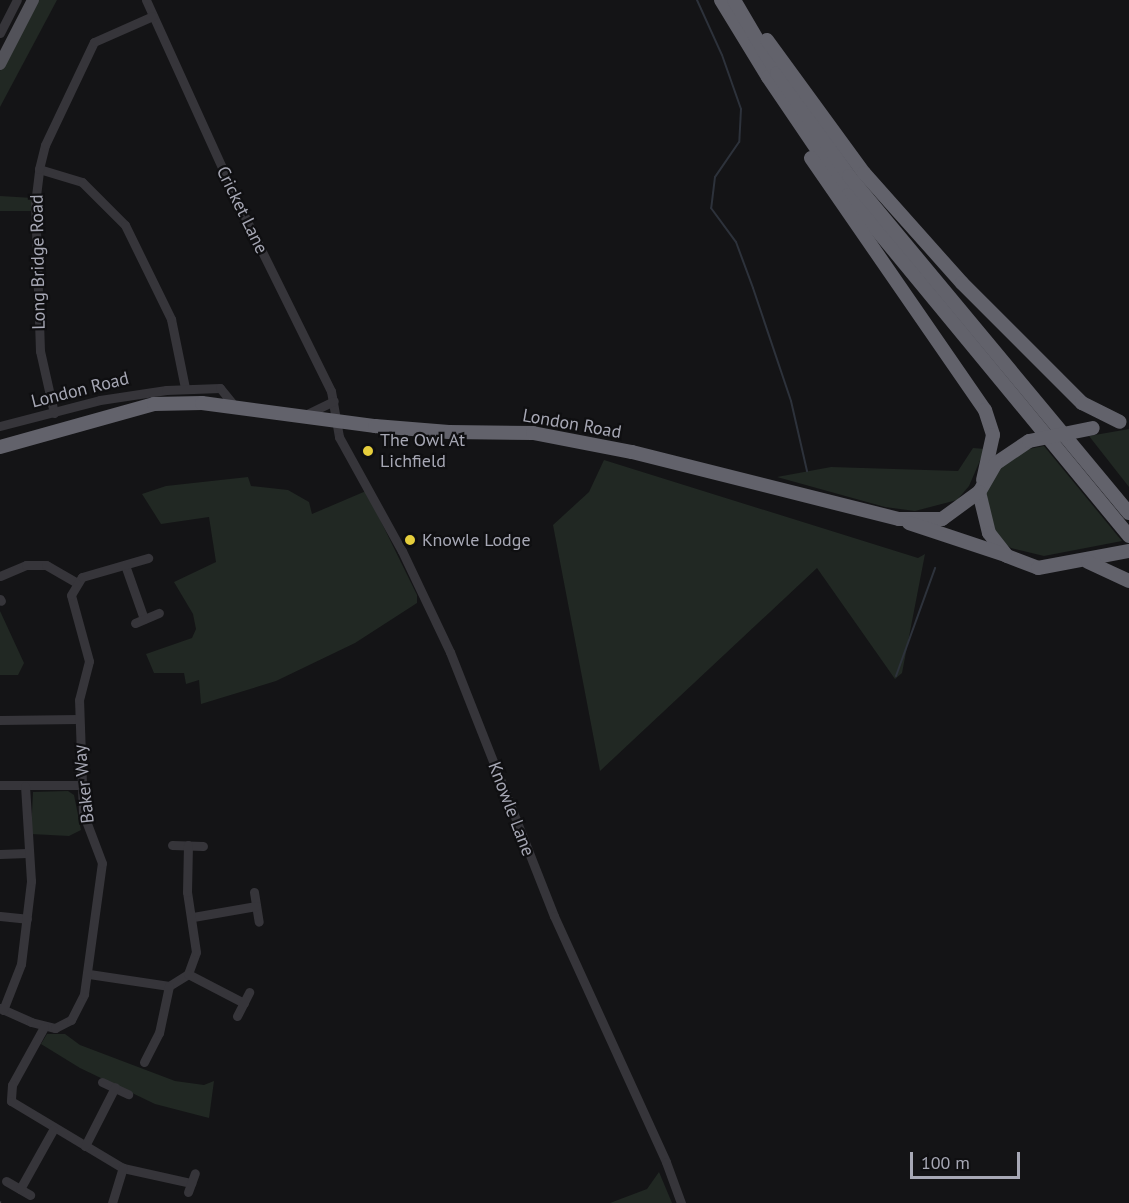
<!DOCTYPE html>
<html>
<head>
<meta charset="utf-8">
<style>
  body { margin:0 }
  #map { position:relative; width:1129px; height:1203px; overflow:hidden; background:#141416; font-family:"PT Sans",sans-serif }
  div>[style] { position:absolute }
  [style*='--x'] { left:calc(var(--x)*1px); top:calc(var(--y)*1px); width:calc(var(--w)*1px); rotate:calc(var(--a)*1deg) }
  .green>* { inset:0; background:#212823 }
  .stream>* { height:2px; margin:-1px; padding:0 1px; transform-origin:1px; border-radius:1px; background:#2d323b }
  .minor>* { height:9px; margin:-4.5px; padding:0 4.5px; transform-origin:4.5px; border-radius:4.5px; background:#36353a }
  .major>* { height:12px; margin:-6px; padding:0 6px; transform-origin:6px; border-radius:6px; background:#525259 }
  .highway>* { height:14px; margin:-7px; padding:0 7px; transform-origin:7px; border-radius:7px; background:#62626b }
  .rail>* { height:2px; margin-top:-1px; transform-origin:0; background:repeating-linear-gradient(90deg,#4f4f55 0 8px,transparent 0 14px) }
  .highway-bridge>* { height:14px; margin:-7px; padding:0 7px; transform-origin:7px; border-radius:7px; background:#62626b }
  .dots>* { width:16px; height:16px; translate:-50% -50%; box-sizing:border-box; border:3px solid #0f0f11; border-radius:50% }
  span { translate:-50% -50%; white-space:nowrap; text-align:center; line-height:1.15; -webkit-text-stroke:4.5px #0f0f11; paint-order:stroke }
  .street-label { font-size:18px; color:#a7a8b5 }
  .poi-label { font-size:18px; color:#a7a8b5 }
  .left { translate:0 -50%; text-align:left }
  .scale { position:absolute; left:910px; top:1152px; width:110px; height:27px; box-sizing:border-box; border:3px solid #a7a8b5; border-top:0; padding-left:8px; font-size:18px; line-height:21px; white-space:nowrap; color:#a7a8b5; -webkit-text-stroke:4px #0f0f11; paint-order:stroke }
</style>
</head>
<body>
<div id="map">
  <div class="green">
    <div style="clip-path:polygon(36px 0,57px 0,0 107px,0 71px)"></div>
    <div style="clip-path:polygon(0 196px,33px 198px,33px 211px,0 211px)"></div>
    <div style="clip-path:polygon(1129px 429px,1129px 487px,1089px 436px)"></div>
    <div style="clip-path:polygon(1044px 446px,1122px 541px,1044px 556px,1011px 548px,998px 538px,984px 498px,989px 483px,1000px 465px,1024px 450px)"></div>
    <div style="clip-path:polygon(973px 448px,985px 449px,969px 486px,957px 500px,915px 511px,885px 507px,777px 477px,831px 467px,958px 471px)"></div>
    <div style="clip-path:polygon(604px 460px,918px 558px,925px 554px,902px 673px,895px 679px,817px 568px,600px 771px,553px 525px,589px 492px)"></div>
    <div style="clip-path:polygon(248px 477px,251px 486px,288px 490px,309px 502px,312px 514px,366px 491px,417px 595px,417px 603px,355px 643px,276px 681px,201px 704px,199px 680px,186px 684px,184px 673px,154px 673px,146px 654px,192px 638px,196px 629px,193px 614px,174px 582px,216px 562px,209px 517px,161px 524px,142px 494px,166px 486px)"></div>
    <div style="clip-path:polygon(0 611px,24px 663px,18px 675px,0 675px)"></div>
    <div style="clip-path:polygon(68px 791px,74px 795px,81px 830px,69px 836px,31px 834px,33px 792px)"></div>
    <div style="clip-path:polygon(47px 1034px,65px 1034px,80px 1045px,175px 1081px,204px 1085px,214px 1081px,209px 1118px,155px 1104px,80px 1068px,41px 1044px)"></div>
    <div style="clip-path:polygon(659px 1172px,672px 1203px,610px 1203px,647px 1189px)"></div>
  </div>
  <div class="stream">
    <div style="--x:697;--y:0;--w:60;--a:65.6"></div>
    <div style="--x:722;--y:55;--w:57;--a:70.6"></div>
    <div style="--x:741;--y:109;--w:33;--a:93"></div>
    <div style="--x:739;--y:142;--w:42;--a:124.4"></div>
    <div style="--x:715;--y:177;--w:31;--a:97"></div>
    <div style="--x:711;--y:208;--w:42;--a:53.7"></div>
    <div style="--x:736;--y:242;--w:49;--a:69.7"></div>
    <div style="--x:753;--y:288;--w:119;--a:71.4"></div>
    <div style="--x:791;--y:401;--w:72;--a:77.1"></div>
    <div style="--x:896;--y:676;--w:115;--a:-70.1"></div>
  </div>
  <div class="minor">
    <div style="--x:146;--y:0;--w:227;--a:65.6"></div>
    <div style="--x:240;--y:207;--w:205;--a:63.7"></div>
    <div style="--x:331;--y:391;--w:47;--a:80.1"></div>
    <div style="--x:339;--y:437;--w:130;--a:61.1"></div>
    <div style="--x:402;--y:551;--w:112;--a:64.6"></div>
    <div style="--x:450;--y:652;--w:284;--a:68.5"></div>
    <div style="--x:554;--y:916;--w:270;--a:65.5"></div>
    <div style="--x:666;--y:1162;--w:44;--a:69.9"></div>
    <div style="--x:0;--y:33;--w:37;--a:-63"></div>
    <div style="--x:39;--y:169;--w:45;--a:16.8"></div>
    <div style="--x:82;--y:182;--w:61;--a:45"></div>
    <div style="--x:125;--y:225;--w:105;--a:63.9"></div>
    <div style="--x:171;--y:319;--w:70;--a:78.5"></div>
    <div style="--x:54;--y:413;--w:64;--a:-102.7"></div>
    <div style="--x:40;--y:351;--w:147;--a:-91.9"></div>
    <div style="--x:35;--y:204;--w:35;--a:-83"></div>
    <div style="--x:39;--y:169;--w:25;--a:-76"></div>
    <div style="--x:45;--y:145;--w:114;--a:-64.6"></div>
    <div style="--x:94;--y:42;--w:64;--a:-23.8"></div>
    <div style="--x:305;--y:415;--w:32;--a:-26"></div>
    <div style="--x:0;--y:426;--w:103;--a:-14.6"></div>
    <div style="--x:100;--y:400;--w:67;--a:-8.6"></div>
    <div style="--x:166;--y:390;--w:54;--a:-2.1"></div>
    <div style="--x:220;--y:388;--w:21;--a:51"></div>
    <div style="--x:125;--y:565;--w:57;--a:70.6"></div>
    <div style="--x:0;--y:576;--w:28;--a:-23"></div>
    <div style="--x:26;--y:565;--w:20;--a:0"></div>
    <div style="--x:46;--y:565;--w:34;--a:30"></div>
    <div style="--x:0;--y:599;--w:2;--a:63"></div>
    <div style="--x:135;--y:623;--w:26;--a:-23"></div>
    <div style="--x:0;--y:720;--w:79;--a:-0.7"></div>
    <div style="--x:0;--y:785;--w:81;--a:0"></div>
    <div style="--x:172;--y:845;--w:31;--a:2"></div>
    <div style="--x:0;--y:854;--w:27;--a:-2"></div>
    <div style="--x:254;--y:892;--w:30;--a:81"></div>
    <div style="--x:0;--y:916;--w:27;--a:6"></div>
    <div style="--x:193;--y:917;--w:64;--a:-9.9"></div>
    <div style="--x:89;--y:974;--w:81;--a:8.5"></div>
    <div style="--x:169;--y:986;--w:22;--a:-32"></div>
    <div style="--x:188;--y:974;--w:23;--a:-70"></div>
    <div style="--x:196;--y:952;--w:61;--a:-98.5"></div>
    <div style="--x:187;--y:892;--w:47;--a:-88.8"></div>
    <div style="--x:188;--y:974;--w:63;--a:27.4"></div>
    <div style="--x:0;--y:1008;--w:34;--a:24"></div>
    <div style="--x:31;--y:1022;--w:25;--a:14"></div>
    <div style="--x:55;--y:1028;--w:18;--a:-27"></div>
    <div style="--x:71;--y:1020;--w:29;--a:-63"></div>
    <div style="--x:84;--y:994;--w:132;--a:-82.2"></div>
    <div style="--x:102;--y:863;--w:53;--a:-110.8"></div>
    <div style="--x:83;--y:813;--w:113;--a:-92"></div>
    <div style="--x:79;--y:700;--w:40;--a:-75.6"></div>
    <div style="--x:89;--y:661;--w:68;--a:-105.3"></div>
    <div style="--x:71;--y:595;--w:21;--a:-59"></div>
    <div style="--x:82;--y:577;--w:69;--a:-16.1"></div>
    <div style="--x:3;--y:1010;--w:49;--a:-68.6"></div>
    <div style="--x:21;--y:964;--w:84;--a:-83.1"></div>
    <div style="--x:31;--y:881;--w:95;--a:-93.6"></div>
    <div style="--x:237;--y:1016;--w:27;--a:-63"></div>
    <div style="--x:44;--y:1027;--w:66;--a:118.9"></div>
    <div style="--x:12;--y:1085;--w:16;--a:94"></div>
    <div style="--x:11;--y:1101;--w:131;--a:30.9"></div>
    <div style="--x:123;--y:1168;--w:70;--a:12.4"></div>
    <div style="--x:144;--y:1062;--w:33;--a:-63"></div>
    <div style="--x:159;--y:1033;--w:48;--a:-78"></div>
    <div style="--x:102;--y:1082;--w:29;--a:25"></div>
    <div style="--x:85;--y:1146;--w:66;--a:-63"></div>
    <div style="--x:6;--y:1181;--w:28;--a:30"></div>
    <div style="--x:20;--y:1189;--w:68;--a:-60.8"></div>
    <div style="--x:188;--y:1192;--w:20;--a:-70"></div>
    <div style="--x:112;--y:1203;--w:37;--a:-73"></div>
  </div>
  <div class="major">
    <div style="--x:0;--y:64;--w:72;--a:-62.7"></div>
  </div>
  <div class="highway">
    <div style="--x:721;--y:0;--w:90;--a:58.6"></div>
    <div style="--x:768;--y:77;--w:143;--a:55.9"></div>
    <div style="--x:848;--y:195;--w:442;--a:50.5"></div>
    <div style="--x:734;--y:0;--w:85;--a:59.5"></div>
    <div style="--x:777;--y:73;--w:126;--a:55"></div>
    <div style="--x:849;--y:176;--w:438;--a:50.3"></div>
    <div style="--x:767;--y:40;--w:165;--a:53.9"></div>
    <div style="--x:864;--y:173;--w:147;--a:48.3"></div>
    <div style="--x:962;--y:283;--w:170;--a:45"></div>
    <div style="--x:1082;--y:403;--w:42;--a:26.6"></div>
    <div style="--x:811;--y:158;--w:306;--a:55.4"></div>
    <div style="--x:985;--y:410;--w:26;--a:72"></div>
    <div style="--x:993;--y:435;--w:46;--a:102.5"></div>
    <div style="--x:1029;--y:441;--w:40;--a:146"></div>
    <div style="--x:996;--y:463;--w:34;--a:120"></div>
    <div style="--x:979;--y:492;--w:42;--a:76.3"></div>
    <div style="--x:989;--y:533;--w:29;--a:52"></div>
    <div style="--x:1007;--y:556;--w:33;--a:21"></div>
    <div style="--x:1038;--y:568;--w:93;--a:-10.6"></div>
    <div style="--x:0;--y:447;--w:160;--a:-15.6"></div>
    <div style="--x:154;--y:404;--w:48;--a:-1.2"></div>
    <div style="--x:202;--y:403;--w:175;--a:7.6"></div>
    <div style="--x:375;--y:426;--w:74;--a:4.6"></div>
    <div style="--x:449;--y:432;--w:84;--a:0.7"></div>
    <div style="--x:533;--y:433;--w:101;--a:10.9"></div>
    <div style="--x:632;--y:452;--w:275;--a:14.1"></div>
    <div style="--x:899;--y:519;--w:43;--a:0"></div>
    <div style="--x:942;--y:519;--w:46;--a:-36.1"></div>
    <div style="--x:909;--y:523;--w:101;--a:18.4"></div>
    <div style="--x:1088;--y:562;--w:45;--a:24.9"></div>
  </div>
  <div class="rail">
    <div style="--x:0;--y:1202;--w:1;--a:45"></div>
  </div>
  <div class="highway-bridge">
    <div style="--x:1029;--y:441;--w:65;--a:-11.5"></div>
  </div>
  <div class="dots">
    <div style="left:368px;top:451px;background:#e6ce3c"></div>
    <div style="left:410px;top:540px;background:#e6ce3c"></div>
  </div>
  <div class="street-label">
    <span style="left:242px;top:210px;rotate:64deg">Cricket Lane</span>
    <span style="left:38px;top:262px;rotate:-91deg">Long Bridge Road</span>
    <span style="left:80px;top:390px;rotate:-14deg">London Road</span>
    <span style="left:572px;top:424px;rotate:10deg">London Road</span>
    <span style="left:84px;top:784px;rotate:-96deg">Baker Way</span>
    <span style="left:511px;top:809px;rotate:69deg">Knowle Lane</span>
  </div>
  <div class="poi-label">
    <span class="left" style="left:380px;top:451px">The Owl At<br>Lichfield</span>
    <span class="left" style="left:422px;top:540px">Knowle Lodge</span>
  </div>
  <div class="scale">100 m</div>
</div>
</body>
</html>
